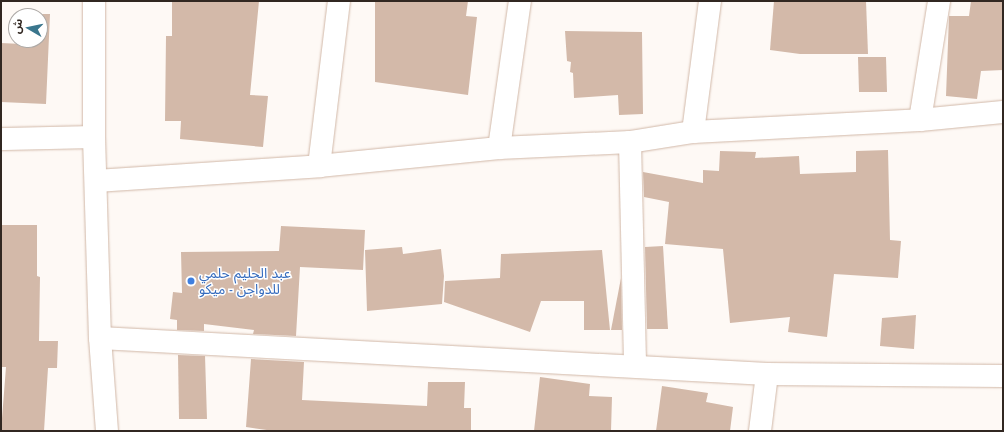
<!DOCTYPE html>
<html>
<head>
<meta charset="utf-8">
<style>
  body { margin:0 }
  #map { position:relative; width:1004px; height:432px; overflow:hidden; background:#fef9f5; font-family:Jost,"Noto Sans Arabic",sans-serif }
  div>[style] { position:absolute }
  [style*='--x'] { left:calc(var(--x)*1px); top:calc(var(--y)*1px); width:calc(var(--w)*1px); rotate:calc(var(--a)*1deg) }
  .building>* { inset:0; background:#d3b9a9 }
  .roads { filter:drop-shadow(0 0 1px #d1b8a8) drop-shadow(0 0 1px #d1b8a8) }
  .minor>* { height:22px; margin:-11px; padding:0 11px; transform-origin:11px; border-radius:11px; background:#fff }
  .dots>* { width:11px; height:11px; translate:-50% -50%; box-sizing:border-box; border:2px solid #fff; border-radius:50% }
  span { translate:-50% -50%; white-space:nowrap; text-align:center; line-height:1.15; -webkit-text-stroke:3px #fff; paint-order:stroke }
  .shop-label { font-size:14px; color:#366cbe }
  .left { translate:0 -50%; text-align:left }
  .frame { position:absolute; inset:0; border:2px solid #312721; pointer-events:none }
  .north { position:absolute; left:8px; top:8px; width:40px; height:40px; box-sizing:border-box; background:#fff; border:1px solid #ada9a6; border-radius:50%; rotate:279deg; font-size:11px; font-weight:700; line-height:16px; text-align:center; color:#312721 }
  .north::after { content:''; display:block; margin:auto; width:14px; height:18px; background:#3a768d; clip-path:polygon(50% 0,100% 100%,50% 72%,0 100%) }
</style>
</head>
<body>
<div id="map">
  <div class="building">
    <div style="clip-path:polygon(172px 1px,259px 1px,250px 95px,268px 96px,263px 147px,180px 139px,181px 121px,165px 121px,166px 36px,172px 36px)"></div>
    <div style="clip-path:polygon(375px 1px,468px 1px,466px 16px,477px 17px,468px 95px,375px 82px)"></div>
    <div style="clip-path:polygon(774px 1px,866px 1px,868px 54px,800px 54px,770px 50px)"></div>
    <div style="clip-path:polygon(971px 1px,1003px 1px,1003px 70px,981px 71px,977px 99px,946px 96px,949px 16px,969px 16px)"></div>
    <div style="clip-path:polygon(23px 14px,50px 14px,46px 104px,1px 102px,1px 43px,22px 44px,22px 40px,40px 40px,40px 16px,23px 16px)"></div>
    <div style="clip-path:polygon(565px 31px,642px 32px,643px 114px,619px 115px,618px 95px,574px 98px,573px 73px,570px 72px,571px 62px,567px 61px)"></div>
    <div style="clip-path:polygon(858px 57px,886px 57px,887px 92px,859px 92px)"></div>
    <div style="clip-path:polygon(888px 150px,890px 240px,901px 241px,898px 278px,834px 274px,827px 337px,788px 332px,790px 317px,730px 323px,723px 249px,665px 244px,669px 202px,644px 197px,643px 172px,703px 183px,703px 170px,719px 171px,720px 151px,756px 152px,755px 158px,799px 156px,800px 174px,856px 172px,856px 151px)"></div>
    <div style="clip-path:polygon(1px 225px,37px 225px,37px 276px,40px 277px,39px 341px,58px 341px,57px 368px,48px 368px,44px 431px,1px 431px,6px 367px,1px 367px)"></div>
    <div style="clip-path:polygon(281px 226px,365px 230px,363px 270px,300px 267px,296px 336px,253px 334px,254px 330px,204px 324px,204px 331px,177px 330px,177px 320px,170px 319px,173px 292px,182px 293px,181px 252px,279px 251px)"></div>
    <div style="clip-path:polygon(663px 246px,668px 329px,647px 329px,645px 247px)"></div>
    <div style="clip-path:polygon(402px 247px,403px 254px,441px 249px,444px 276px,442px 304px,367px 311px,365px 250px)"></div>
    <div style="clip-path:polygon(602px 250px,610px 330px,584px 330px,584px 301px,541px 301px,530px 332px,444px 302px,445px 281px,500px 278px,501px 254px)"></div>
    <div style="clip-path:polygon(621px 278px,622px 330px,611px 330px)"></div>
    <div style="clip-path:polygon(916px 315px,914px 349px,880px 346px,882px 318px)"></div>
    <div style="clip-path:polygon(178px 355px,205px 356px,207px 419px,179px 419px)"></div>
    <div style="clip-path:polygon(251px 359px,304px 362px,302px 400px,427px 406px,428px 382px,465px 382px,464px 408px,471px 408px,471px 431px,274px 431px,246px 427px)"></div>
    <div style="clip-path:polygon(540px 377px,590px 384px,589px 396px,612px 397px,611px 431px,534px 431px)"></div>
    <div style="clip-path:polygon(662px 386px,708px 393px,706px 402px,733px 407px,730px 431px,656px 431px)"></div>
  </div>
  <div class="roads">
    <div class="minor">
      <div style="--x:94;--y:1;--w:136;--a:90"></div>
      <div style="--x:94;--y:137;--w:201;--a:88.3"></div>
      <div style="--x:100;--y:338;--w:93;--a:85.7"></div>
      <div style="--x:920;--y:120;--w:121;--a:-80.9"></div>
      <div style="--x:693;--y:132;--w:132;--a:-82.6"></div>
      <div style="--x:1;--y:139;--w:93;--a:-1.2"></div>
      <div style="--x:630;--y:142;--w:224;--a:88.7"></div>
      <div style="--x:499;--y:148;--w:148;--a:-81.9"></div>
      <div style="--x:319;--y:166;--w:166;--a:-83.1"></div>
      <div style="--x:96;--y:181;--w:224;--a:-3.8"></div>
      <div style="--x:319;--y:166;--w:181;--a:-5.7"></div>
      <div style="--x:499;--y:148;--w:131;--a:-2.6"></div>
      <div style="--x:630;--y:142;--w:64;--a:-9"></div>
      <div style="--x:693;--y:132;--w:227;--a:-3"></div>
      <div style="--x:920;--y:120;--w:83;--a:-5.5"></div>
      <div style="--x:100;--y:338;--w:668;--a:3.09"></div>
      <div style="--x:767;--y:374;--w:236;--a:0.5"></div>
      <div style="--x:760;--y:431;--w:57;--a:-83"></div>
    </div>
  </div>
  <div class="dots">
    <div style="left:191px;top:281px;background:#3f7fe0"></div>
  </div>
  <div class="shop-label">
    <span class="left" style="left:199px;top:281px">عبد الحليم حلمي<br>للدواجن - ميكو</span>
  </div>
  <div class="frame"></div>
  <div class="north">ش</div>
</div>
</body>
</html>
